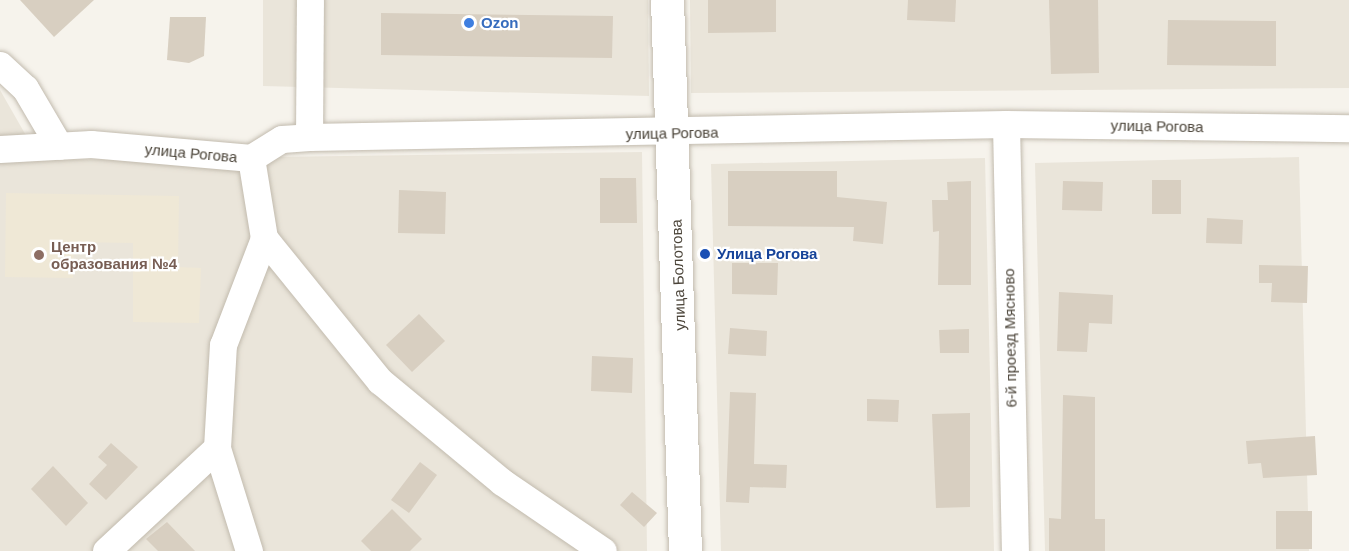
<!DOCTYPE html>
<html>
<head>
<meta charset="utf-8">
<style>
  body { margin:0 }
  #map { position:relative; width:1349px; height:551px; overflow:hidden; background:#f6f3ec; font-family:Arial,sans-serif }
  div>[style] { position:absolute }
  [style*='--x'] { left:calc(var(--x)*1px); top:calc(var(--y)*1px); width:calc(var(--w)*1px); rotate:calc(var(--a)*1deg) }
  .residential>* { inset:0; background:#eae5da }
  .education>* { inset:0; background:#efe8d6 }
  .building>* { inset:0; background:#d8cfc1 }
  .roads { filter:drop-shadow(0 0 2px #c2bbae) drop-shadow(0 0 2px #c2bbae) }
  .minor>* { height:27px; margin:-13.5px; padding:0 13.5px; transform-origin:13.5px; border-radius:13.5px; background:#fff }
  .tertiary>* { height:33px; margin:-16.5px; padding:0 16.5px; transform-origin:16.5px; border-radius:16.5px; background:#fff }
  .dots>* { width:16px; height:16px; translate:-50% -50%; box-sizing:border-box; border:3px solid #fff; border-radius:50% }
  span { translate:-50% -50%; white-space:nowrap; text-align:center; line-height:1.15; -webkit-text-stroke:4.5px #fff; paint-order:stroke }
  .shop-label { font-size:15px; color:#366cbe; font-weight:700 }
  .left { translate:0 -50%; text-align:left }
  .street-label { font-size:15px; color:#4b4439 }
  .education-label { font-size:15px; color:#785e54; font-weight:700 }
  .transit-label { font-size:15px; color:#164399; font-weight:700 }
</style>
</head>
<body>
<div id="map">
  <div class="residential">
    <div style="clip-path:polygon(263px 0,648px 0,649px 96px,263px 86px)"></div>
    <div style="clip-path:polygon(690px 0,1349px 0,1349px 88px,691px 93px)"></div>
    <div style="clip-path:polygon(0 90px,40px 160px,642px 152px,647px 551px,0 551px)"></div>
    <div style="clip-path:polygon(1299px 157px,1309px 551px,1045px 551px,1035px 163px)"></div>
    <div style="clip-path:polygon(985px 158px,994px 551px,721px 551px,711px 164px)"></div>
  </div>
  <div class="education">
    <div style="clip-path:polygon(6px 193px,179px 196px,178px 267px,201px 268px,199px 323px,133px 322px,133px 243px,74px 242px,73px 278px,5px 277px)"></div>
  </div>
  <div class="building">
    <div style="clip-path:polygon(20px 0,94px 0,54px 37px)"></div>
    <div style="clip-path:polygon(708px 0,776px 0,776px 32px,708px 33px)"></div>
    <div style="clip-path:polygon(908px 0,956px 0,955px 22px,907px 20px)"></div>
    <div style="clip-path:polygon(1049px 0,1098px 0,1099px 73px,1051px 74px)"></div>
    <div style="clip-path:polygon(381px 13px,613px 16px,612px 58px,381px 55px)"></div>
    <div style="clip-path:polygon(170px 17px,206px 17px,204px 56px,189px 63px,167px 60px)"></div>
    <div style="clip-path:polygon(1168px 20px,1276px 21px,1276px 66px,1167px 65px)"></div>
    <div style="clip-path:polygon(728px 171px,837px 171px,837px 197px,887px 202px,883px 244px,853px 241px,854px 227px,728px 226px)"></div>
    <div style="clip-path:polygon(600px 178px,636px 178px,637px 223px,600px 223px)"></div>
    <div style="clip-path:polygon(1152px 180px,1181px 180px,1181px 214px,1152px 214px)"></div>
    <div style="clip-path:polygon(971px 181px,971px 285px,938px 285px,939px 231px,933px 232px,932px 200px,948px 200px,947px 182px)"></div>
    <div style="clip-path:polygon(1063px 181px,1103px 182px,1102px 211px,1062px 210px)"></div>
    <div style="clip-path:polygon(399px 190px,446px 192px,445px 234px,398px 233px)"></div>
    <div style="clip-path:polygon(1207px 218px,1243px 220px,1242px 244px,1206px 243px)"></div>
    <div style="clip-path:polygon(732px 263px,778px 263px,777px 295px,732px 294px)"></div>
    <div style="clip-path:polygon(1259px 265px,1308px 266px,1307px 303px,1271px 302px,1272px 283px,1259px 283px)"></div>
    <div style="clip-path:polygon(1059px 292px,1113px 295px,1112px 324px,1089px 323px,1087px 352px,1057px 351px)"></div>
    <div style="clip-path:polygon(419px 314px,445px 341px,412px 372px,386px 345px)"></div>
    <div style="clip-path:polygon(730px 328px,767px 331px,766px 356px,728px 354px)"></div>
    <div style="clip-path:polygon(969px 329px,969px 353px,940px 353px,939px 330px)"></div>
    <div style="clip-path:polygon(592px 356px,633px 358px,632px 393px,591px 391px)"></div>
    <div style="clip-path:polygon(730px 392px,756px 393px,754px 464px,787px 465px,786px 488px,750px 487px,749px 503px,726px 502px)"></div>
    <div style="clip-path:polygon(1063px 395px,1095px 397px,1095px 519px,1105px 519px,1105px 551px,1049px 551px,1049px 518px,1061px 519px)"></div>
    <div style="clip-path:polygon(867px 399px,899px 400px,898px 422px,867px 421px)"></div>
    <div style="clip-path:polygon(970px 413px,970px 507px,936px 508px,932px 414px)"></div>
    <div style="clip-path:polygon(1315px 436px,1317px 475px,1263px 478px,1261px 463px,1248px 464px,1246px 441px)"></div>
    <div style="clip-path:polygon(111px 443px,138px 467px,106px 500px,89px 484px,107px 465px,98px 457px)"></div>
    <div style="clip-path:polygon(420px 462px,437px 475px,409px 513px,391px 500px)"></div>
    <div style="clip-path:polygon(53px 466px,88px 503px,66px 526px,31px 489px)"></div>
    <div style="clip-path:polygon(632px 492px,657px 513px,644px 527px,620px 505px)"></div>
    <div style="clip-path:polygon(392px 509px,422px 539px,410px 551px,371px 551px,361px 541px)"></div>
    <div style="clip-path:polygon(1276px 511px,1312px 511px,1312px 549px,1276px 549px)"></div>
    <div style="clip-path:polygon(167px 522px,195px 551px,158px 551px,146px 539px)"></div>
  </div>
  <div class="roads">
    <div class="minor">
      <div style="--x:0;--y:65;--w:34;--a:43"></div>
      <div style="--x:25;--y:88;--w:67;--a:59.6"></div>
      <div style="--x:1006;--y:124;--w:427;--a:88.8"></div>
      <div style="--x:309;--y:137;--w:137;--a:-89.6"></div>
      <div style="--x:0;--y:149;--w:91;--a:-3.1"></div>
      <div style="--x:91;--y:144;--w:161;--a:5"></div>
      <div style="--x:251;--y:158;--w:36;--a:-32"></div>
      <div style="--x:282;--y:139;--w:27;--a:-4"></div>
      <div style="--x:309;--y:137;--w:697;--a:-1.07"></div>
      <div style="--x:1006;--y:124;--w:343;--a:0.7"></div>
      <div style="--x:264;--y:238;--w:184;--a:51"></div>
      <div style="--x:380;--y:381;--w:158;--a:39.6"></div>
      <div style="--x:502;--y:482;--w:122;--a:34.3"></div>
      <div style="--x:106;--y:551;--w:151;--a:-42.9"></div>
      <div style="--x:249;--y:551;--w:108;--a:-107.3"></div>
      <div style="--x:217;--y:448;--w:103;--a:-86.7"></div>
      <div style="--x:223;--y:345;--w:115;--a:-69"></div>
      <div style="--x:264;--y:238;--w:81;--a:-99.2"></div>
    </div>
    <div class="tertiary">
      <div style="--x:667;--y:0;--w:551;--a:88.13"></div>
    </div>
  </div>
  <div class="dots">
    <div style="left:469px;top:23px;background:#3f7fe0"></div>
    <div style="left:705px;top:254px;background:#1a4fb4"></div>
    <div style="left:39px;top:255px;background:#8d6e63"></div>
  </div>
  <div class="shop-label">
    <span class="left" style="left:481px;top:23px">Ozon</span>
  </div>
  <div class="street-label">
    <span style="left:1157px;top:126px;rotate:1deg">улица Рогова</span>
    <span style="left:672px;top:133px;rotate:-1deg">улица Рогова</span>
    <span style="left:191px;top:153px;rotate:5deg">улица Рогова</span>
    <span style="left:678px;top:275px;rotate:-92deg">улица Болотова</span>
    <span style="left:1010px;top:338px;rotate:-91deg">6-й проезд Мясново</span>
  </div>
  <div class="education-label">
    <span class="left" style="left:51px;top:255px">Центр<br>образования №4</span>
  </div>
  <div class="transit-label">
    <span class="left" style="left:717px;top:254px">Улица Рогова</span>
  </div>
</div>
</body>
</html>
